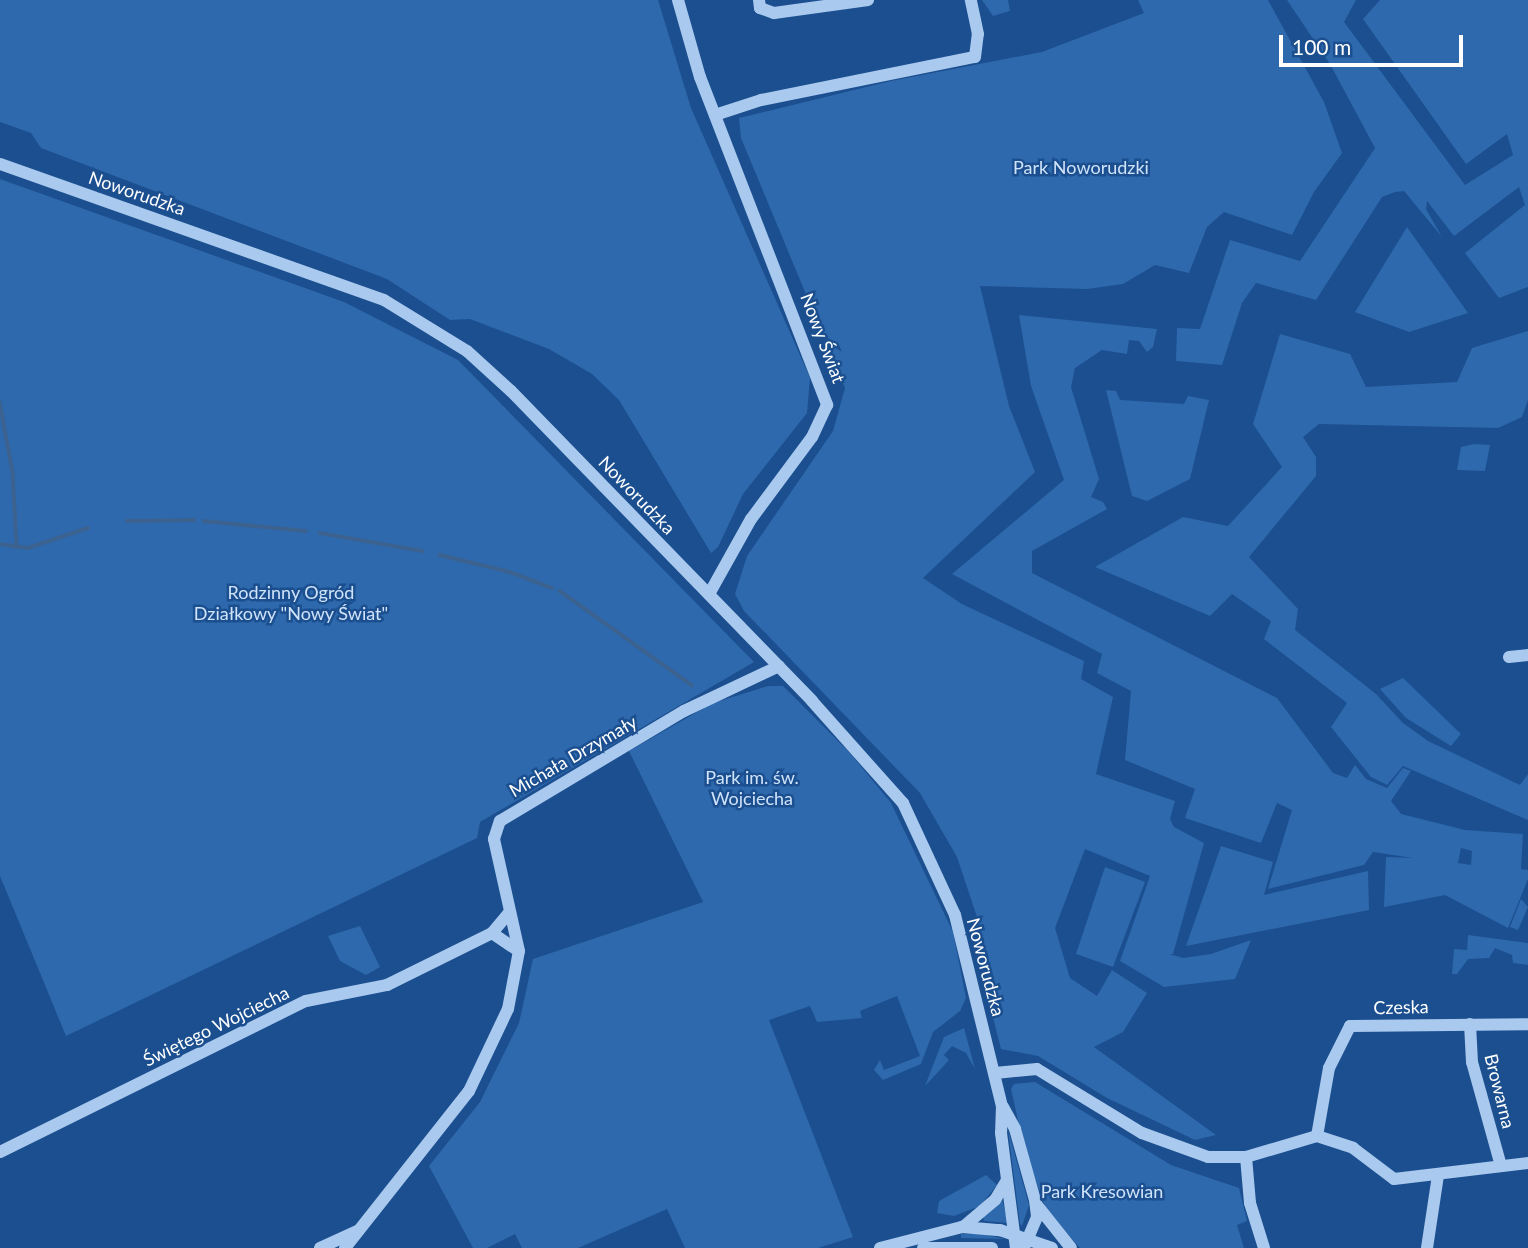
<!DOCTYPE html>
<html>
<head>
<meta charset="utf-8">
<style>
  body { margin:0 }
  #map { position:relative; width:1528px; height:1248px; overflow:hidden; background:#1b4f8f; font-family:Lato,sans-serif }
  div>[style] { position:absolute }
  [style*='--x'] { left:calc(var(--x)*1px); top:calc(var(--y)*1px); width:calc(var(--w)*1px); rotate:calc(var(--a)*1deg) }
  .green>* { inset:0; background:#2e69ad }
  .stream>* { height:3.5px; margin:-1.75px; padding:0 1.75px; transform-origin:1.75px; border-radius:1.75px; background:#3c6290 }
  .minor>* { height:12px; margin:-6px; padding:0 6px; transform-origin:6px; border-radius:6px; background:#a9c9ee }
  span { translate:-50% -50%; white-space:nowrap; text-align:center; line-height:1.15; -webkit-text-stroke:5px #1b4f8f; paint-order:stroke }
  .park-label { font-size:18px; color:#cfe3fa }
  .street-label { font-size:18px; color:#fff }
  .scale { position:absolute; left:1279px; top:35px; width:184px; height:32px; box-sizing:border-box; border:4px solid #fff; border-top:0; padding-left:9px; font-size:21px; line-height:24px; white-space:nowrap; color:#fff; -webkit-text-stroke:5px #1b4f8f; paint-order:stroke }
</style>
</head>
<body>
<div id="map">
  <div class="green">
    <div style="clip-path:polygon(0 0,658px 0,691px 108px,810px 378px,807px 413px,743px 494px,718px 547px,711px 553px,619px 400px,592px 374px,549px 349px,470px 319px,450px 320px,387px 279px,41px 148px,31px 133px,0 122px)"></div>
    <div style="clip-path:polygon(982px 0,1008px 0,1010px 11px,993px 16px)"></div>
    <div style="clip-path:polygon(1138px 0,1268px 0,1324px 102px,1342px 153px,1314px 192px,1292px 235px,1224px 212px,1207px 227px,1189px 273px,1155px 265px,1123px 284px,1087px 289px,980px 286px,1009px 406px,1035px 472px,923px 578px,962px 604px,1084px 661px,1081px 679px,1113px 697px,1096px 774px,1175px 801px,1170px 819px,1174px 827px,1204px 843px,1173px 954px,1169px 954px,1183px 958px,1211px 954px,1251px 940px,1235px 979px,1164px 987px,1120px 961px,1150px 876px,1085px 849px,1055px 928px,1070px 978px,1097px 996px,1112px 970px,1147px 993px,1123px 1032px,1094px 1047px,1216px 1135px,1195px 1140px,1107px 1098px,1038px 1056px,1001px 1049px,979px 962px,979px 923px,957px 857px,920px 793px,744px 611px,735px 594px,747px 556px,833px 431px,845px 388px,741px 138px,739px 118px,891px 81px,1042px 52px,1144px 13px)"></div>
    <div style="clip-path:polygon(1287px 0,1356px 0,1344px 22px,1465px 185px,1513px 155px,1507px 134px,1466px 164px,1363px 19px,1380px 0,1528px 0,1528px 287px,1499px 298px,1465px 253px,1525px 205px,1519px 187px,1454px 236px,1427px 201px,1426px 209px,1442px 237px,1404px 191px,1395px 192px,1382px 197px,1316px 300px,1256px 283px,1242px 303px,1222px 365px,1176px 361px,1177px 328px,1200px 329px,1230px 240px,1300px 261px,1375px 148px,1330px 64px)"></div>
    <div style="clip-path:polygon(0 179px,344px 302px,458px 360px,754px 662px,480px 822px,477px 838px,66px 1036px,0 876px)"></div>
    <div style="clip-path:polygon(1407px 227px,1468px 313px,1409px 332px,1355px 312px)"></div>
    <div style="clip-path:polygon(evenodd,1019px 315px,1157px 329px,1153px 347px,1147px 352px,1139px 341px,1129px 340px,1127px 354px,1102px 350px,1075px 368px,1071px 387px,1099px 479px,1091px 497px,1103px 502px,1107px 509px,1032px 551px,1032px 573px,1277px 698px,1333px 773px,1347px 778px,1355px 765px,1366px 779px,1387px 788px,1403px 768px,1411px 771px,1391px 801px,1401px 814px,1465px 830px,1523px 834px,1521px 869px,1528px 870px,1528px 879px,1508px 928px,1445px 895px,1384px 907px,1386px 857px,1413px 858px,1373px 852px,1364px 865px,1268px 889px,1292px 810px,1277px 803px,1261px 843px,1185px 818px,1195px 789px,1125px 760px,1131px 691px,1097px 673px,1102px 654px,952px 574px,1064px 480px,1031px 386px,1019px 315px,1461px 848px,1472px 851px,1471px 865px,1458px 863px,1461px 848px)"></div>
    <div style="clip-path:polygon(1528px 331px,1528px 400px,1522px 417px,1498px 428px,1319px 424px,1303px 437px,1316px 457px,1316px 476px,1249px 557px,1298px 609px,1295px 630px,1376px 694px,1403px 723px,1428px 741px,1520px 785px,1528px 774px,1528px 820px,1403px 766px,1387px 785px,1371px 777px,1331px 727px,1347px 703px,1264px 639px,1271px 621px,1232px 594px,1210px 616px,1095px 567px,1183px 517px,1228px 526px,1282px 467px,1253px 424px,1280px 334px,1350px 354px,1366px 387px,1457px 382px,1472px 348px)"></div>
    <div style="clip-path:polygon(1106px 390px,1116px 391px,1120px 400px,1184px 404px,1188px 396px,1209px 400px,1190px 479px,1147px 501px,1132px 496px)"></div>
    <div style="clip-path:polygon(1474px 444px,1490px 445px,1485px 471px,1457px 470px,1461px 447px)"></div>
    <div style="clip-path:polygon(1403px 678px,1461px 734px,1451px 746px,1406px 718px,1380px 689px)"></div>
    <div style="clip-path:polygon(768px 686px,783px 686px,850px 753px,891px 803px,953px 932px,966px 998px,960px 1011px,933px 1032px,921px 1064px,883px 1080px,874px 1070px,880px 1060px,884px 1070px,920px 1056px,897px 996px,860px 1011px,862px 1018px,817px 1022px,810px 1006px,769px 1020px,853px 1237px,818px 1248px,685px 1248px,667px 1209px,578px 1248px,522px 1248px,515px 1234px,487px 1248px,473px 1248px,429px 1166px,480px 1102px,519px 1023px,533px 959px,703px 902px,629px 751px,713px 703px)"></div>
    <div style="clip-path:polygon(1221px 846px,1273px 862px,1264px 895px,1368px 871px,1369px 910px,1186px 946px)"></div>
    <div style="clip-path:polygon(1105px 867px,1145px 882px,1113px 967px,1076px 954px)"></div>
    <div style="clip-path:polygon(1521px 899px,1528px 907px,1518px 930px,1510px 927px)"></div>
    <div style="clip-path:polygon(360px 926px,380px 967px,366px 975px,340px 961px,328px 936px)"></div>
    <div style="clip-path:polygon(1468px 935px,1528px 943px,1528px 965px,1513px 963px,1512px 955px,1495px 948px,1489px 958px,1468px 959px,1457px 974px,1452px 974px,1454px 949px,1467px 950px)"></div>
    <div style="clip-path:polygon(964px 1028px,975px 1069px,966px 1053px,952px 1046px,944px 1055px,949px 1060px,925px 1086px,944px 1037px)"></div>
    <div style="clip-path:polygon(1035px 1082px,1171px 1165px,1239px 1188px,1247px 1221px,1237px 1225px,1244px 1248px,1080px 1248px,1047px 1212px,1024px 1147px,1011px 1089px,1014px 1084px)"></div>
    <div style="clip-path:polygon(1008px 1130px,1029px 1205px,1022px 1226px,1020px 1224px)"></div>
    <div style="clip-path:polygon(986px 1175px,997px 1185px,980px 1206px,954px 1216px,937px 1213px,939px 1201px)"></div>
    <div style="clip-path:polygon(1002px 1199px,1008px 1223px,984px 1221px,983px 1217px)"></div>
    <div style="clip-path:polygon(961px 1234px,982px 1234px,1005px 1239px,961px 1238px)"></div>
  </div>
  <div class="stream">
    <div style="--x:0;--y:402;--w:71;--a:79.5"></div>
    <div style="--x:13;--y:472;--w:75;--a:86.9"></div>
    <div style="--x:127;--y:521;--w:67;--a:-0.9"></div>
    <div style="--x:204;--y:521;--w:102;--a:5.6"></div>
    <div style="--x:320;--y:533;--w:104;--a:10"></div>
    <div style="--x:0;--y:544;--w:28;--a:8"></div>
    <div style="--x:28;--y:548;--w:63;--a:-18.4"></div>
    <div style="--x:440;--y:555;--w:72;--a:13.7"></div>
    <div style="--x:510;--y:572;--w:45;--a:20.9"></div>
    <div style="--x:560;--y:591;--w:162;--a:35.5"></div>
  </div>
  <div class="minor">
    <div style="--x:678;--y:0;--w:80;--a:74.1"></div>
    <div style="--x:700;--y:77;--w:352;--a:68.8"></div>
    <div style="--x:827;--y:405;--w:35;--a:115"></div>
    <div style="--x:812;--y:437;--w:102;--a:126.6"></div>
    <div style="--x:751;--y:519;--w:86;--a:119.2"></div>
    <div style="--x:759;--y:0;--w:8;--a:83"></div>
    <div style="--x:760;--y:8;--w:15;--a:20"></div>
    <div style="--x:774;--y:13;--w:95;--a:-7.9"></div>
    <div style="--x:715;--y:115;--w:48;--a:-18.1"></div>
    <div style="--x:761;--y:100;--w:218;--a:-11.4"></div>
    <div style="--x:975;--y:57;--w:23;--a:-83"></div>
    <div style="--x:978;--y:34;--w:35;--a:-102"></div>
    <div style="--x:0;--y:164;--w:407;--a:19.5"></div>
    <div style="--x:384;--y:300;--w:97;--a:31.6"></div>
    <div style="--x:467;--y:351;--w:59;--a:42.3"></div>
    <div style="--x:511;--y:391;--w:432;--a:45.8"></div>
    <div style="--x:812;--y:701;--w:137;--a:48.3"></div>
    <div style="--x:903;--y:803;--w:123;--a:65.1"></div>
    <div style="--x:955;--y:915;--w:197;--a:76.2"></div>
    <div style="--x:1002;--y:1106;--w:27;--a:92"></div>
    <div style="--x:1001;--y:1133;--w:116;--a:82.6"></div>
    <div style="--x:1509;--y:657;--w:19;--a:-6"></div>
    <div style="--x:492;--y:933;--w:32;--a:34"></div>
    <div style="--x:1470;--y:1024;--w:38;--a:87"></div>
    <div style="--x:1472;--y:1062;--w:108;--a:74.4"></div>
    <div style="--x:995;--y:1073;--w:42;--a:-5.4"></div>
    <div style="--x:1037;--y:1069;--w:123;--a:31.4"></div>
    <div style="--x:1142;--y:1133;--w:70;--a:20"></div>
    <div style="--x:1208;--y:1157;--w:38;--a:0"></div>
    <div style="--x:1246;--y:1157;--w:74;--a:-16.5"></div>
    <div style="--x:1003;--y:1107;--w:25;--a:61"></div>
    <div style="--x:1015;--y:1129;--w:74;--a:74.3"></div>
    <div style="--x:1035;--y:1200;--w:17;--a:83"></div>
    <div style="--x:1037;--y:1217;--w:30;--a:113"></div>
    <div style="--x:1317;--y:1136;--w:69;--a:-80"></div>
    <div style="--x:1329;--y:1068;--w:47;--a:-63.4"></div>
    <div style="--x:1350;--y:1026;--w:178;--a:-0.6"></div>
    <div style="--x:1317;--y:1136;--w:38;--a:18"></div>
    <div style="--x:1353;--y:1148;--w:51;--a:37.1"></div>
    <div style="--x:1394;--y:1179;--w:135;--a:-6.8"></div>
    <div style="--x:0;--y:1152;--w:341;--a:-26.3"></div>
    <div style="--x:306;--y:1001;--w:83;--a:-11.2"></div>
    <div style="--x:387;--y:985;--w:117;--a:-26.3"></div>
    <div style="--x:492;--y:933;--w:26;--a:-50"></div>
    <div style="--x:1246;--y:1157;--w:46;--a:85"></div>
    <div style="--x:1250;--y:1203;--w:47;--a:72.7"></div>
    <div style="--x:1036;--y:1204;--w:56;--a:51.5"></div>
    <div style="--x:963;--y:1227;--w:42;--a:-40.2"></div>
    <div style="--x:995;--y:1200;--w:23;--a:-59"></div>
    <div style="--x:320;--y:1248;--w:41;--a:-24.7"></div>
    <div style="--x:345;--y:1248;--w:200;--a:-51.7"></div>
    <div style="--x:469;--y:1091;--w:91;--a:-64.6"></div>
    <div style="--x:508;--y:1009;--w:59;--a:-79.3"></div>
    <div style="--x:519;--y:951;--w:115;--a:-102.6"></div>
    <div style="--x:494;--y:839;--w:19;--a:-72"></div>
    <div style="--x:500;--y:821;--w:214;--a:-30.9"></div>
    <div style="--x:684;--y:711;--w:105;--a:-25.3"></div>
    <div style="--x:880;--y:1248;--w:85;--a:-14.4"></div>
    <div style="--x:962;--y:1227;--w:38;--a:5"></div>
    <div style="--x:1000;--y:1230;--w:55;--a:19.1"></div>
    <div style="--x:923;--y:1248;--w:69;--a:0"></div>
    <div style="--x:1427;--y:1248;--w:74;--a:-81.4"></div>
  </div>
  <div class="park-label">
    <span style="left:1081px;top:167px">Park Noworudzki</span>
    <span style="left:291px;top:603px">Rodzinny Ogród<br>Działkowy "Nowy Świat"</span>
    <span style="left:752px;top:788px">Park im. św.<br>Wojciecha</span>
    <span style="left:1102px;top:1191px">Park Kresowian</span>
  </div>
  <div class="street-label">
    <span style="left:137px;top:193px;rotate:19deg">Noworudzka</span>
    <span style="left:823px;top:338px;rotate:69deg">Nowy Świat</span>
    <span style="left:637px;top:495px;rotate:46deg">Noworudzka</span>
    <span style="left:573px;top:756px;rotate:-30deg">Michała Drzymały</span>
    <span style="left:986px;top:967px;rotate:75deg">Noworudzka</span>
    <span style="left:1401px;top:1007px;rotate:-1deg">Czeska</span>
    <span style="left:216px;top:1026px;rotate:-26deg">Świętego Wojciecha</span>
    <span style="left:1500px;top:1091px;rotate:76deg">Browarna</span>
  </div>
  <div class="scale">100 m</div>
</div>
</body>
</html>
